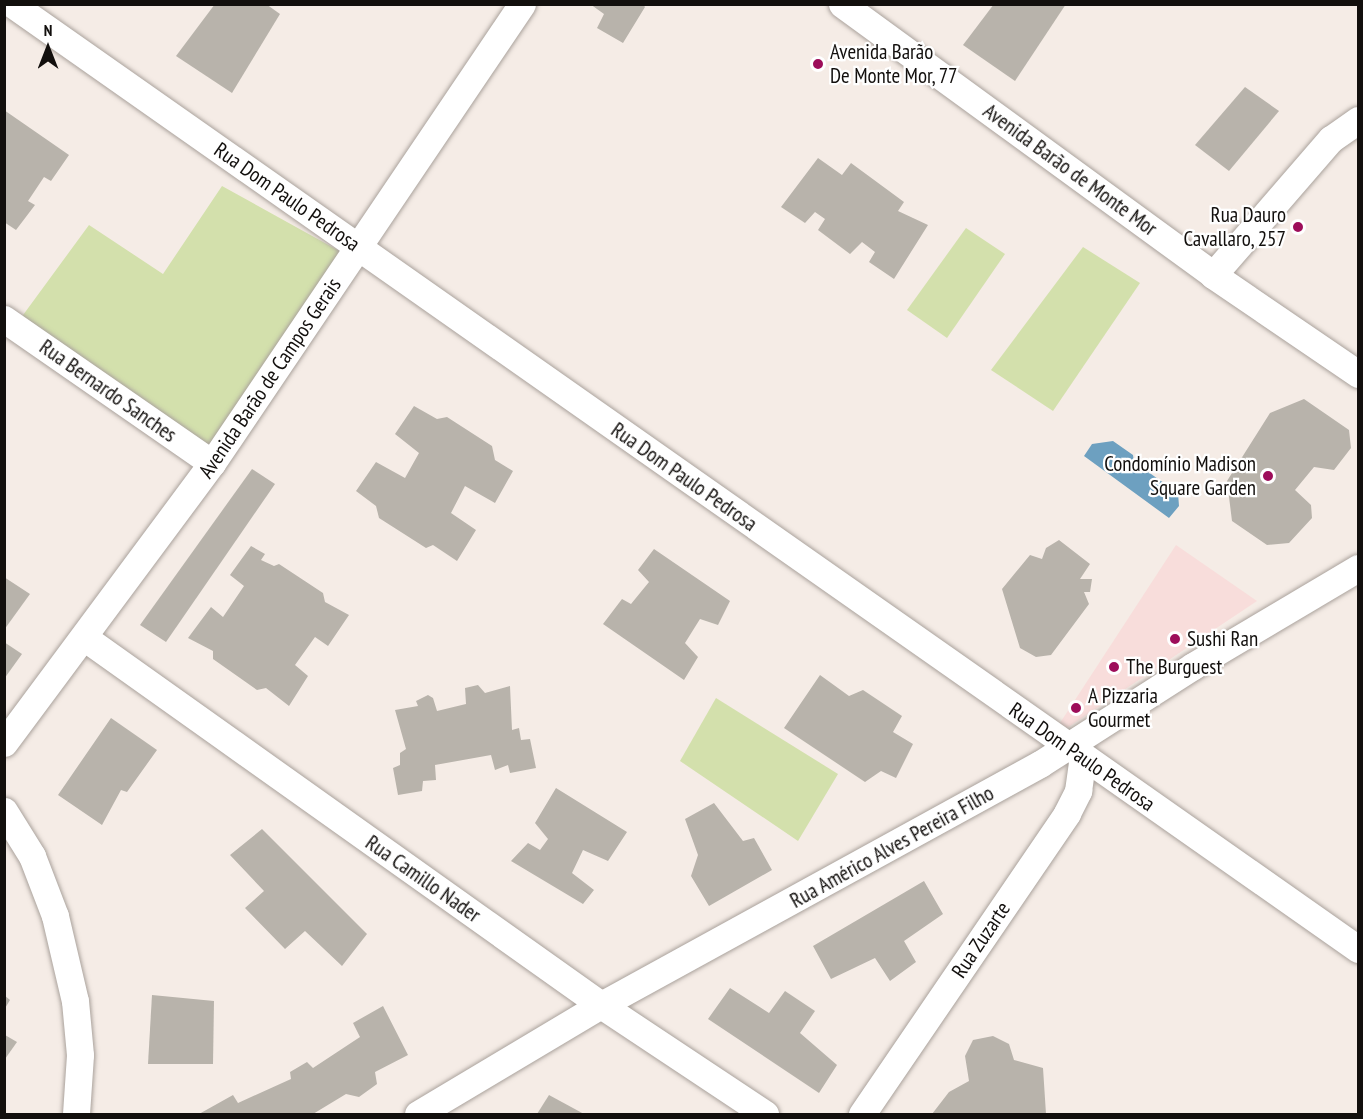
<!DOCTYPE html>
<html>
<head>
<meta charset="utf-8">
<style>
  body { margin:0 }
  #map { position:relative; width:1363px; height:1119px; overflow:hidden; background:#f5ece6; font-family:"PT Sans Narrow",sans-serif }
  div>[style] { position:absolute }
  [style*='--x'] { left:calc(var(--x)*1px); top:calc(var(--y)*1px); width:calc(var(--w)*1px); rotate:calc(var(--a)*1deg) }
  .commercial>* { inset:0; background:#f8dddb }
  .green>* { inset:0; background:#d3e0ac }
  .water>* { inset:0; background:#6da0c0 }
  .building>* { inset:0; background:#b8b3ab }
  .roads { filter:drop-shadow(0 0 2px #aaa29c) drop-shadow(0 0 2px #aaa29c) }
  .minor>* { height:27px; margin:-13.5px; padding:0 13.5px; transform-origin:13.5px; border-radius:13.5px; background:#fff }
  .dots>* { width:16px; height:16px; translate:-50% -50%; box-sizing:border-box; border:3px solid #fff; border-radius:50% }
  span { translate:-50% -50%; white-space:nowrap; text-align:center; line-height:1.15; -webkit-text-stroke:4.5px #fff; paint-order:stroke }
  .poi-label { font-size:21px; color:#120f0d }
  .left { translate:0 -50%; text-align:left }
  .right { translate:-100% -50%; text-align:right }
  .street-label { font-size:21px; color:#120f0d }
  .frame { position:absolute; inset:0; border:6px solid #120f0d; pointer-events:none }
  .north { position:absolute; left:18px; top:18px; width:60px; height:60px; -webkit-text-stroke:4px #fff; paint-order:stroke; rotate:0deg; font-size:16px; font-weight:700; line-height:24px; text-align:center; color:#120f0d }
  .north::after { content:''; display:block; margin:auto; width:21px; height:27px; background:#120f0d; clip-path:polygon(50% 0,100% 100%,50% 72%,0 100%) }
</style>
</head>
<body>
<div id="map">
  <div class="commercial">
    <div style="clip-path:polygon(1176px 545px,1257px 601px,1064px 730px,1058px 726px)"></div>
  </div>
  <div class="green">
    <div style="clip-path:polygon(222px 186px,352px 258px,212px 463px,15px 326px,89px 225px,163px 274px)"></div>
    <div style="clip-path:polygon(966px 228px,1005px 254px,947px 338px,907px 310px)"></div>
    <div style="clip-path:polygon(1083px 247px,1140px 283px,1053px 411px,991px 370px)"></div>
    <div style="clip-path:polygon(716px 698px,838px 774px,798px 841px,680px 761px)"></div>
  </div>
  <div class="water">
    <div style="clip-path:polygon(1113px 441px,1133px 455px,1134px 462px,1178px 493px,1179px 506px,1169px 518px,1084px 456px,1092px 444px)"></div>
  </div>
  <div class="building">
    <div style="clip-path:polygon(215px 4px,266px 4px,280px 14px,232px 93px,176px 56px)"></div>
    <div style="clip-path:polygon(590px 4px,643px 4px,645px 7px,623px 43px,597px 28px,604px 14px)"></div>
    <div style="clip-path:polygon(994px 4px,1066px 4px,1015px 81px,963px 45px)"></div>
    <div style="clip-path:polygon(1245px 87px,1279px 111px,1229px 171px,1195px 145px)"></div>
    <div style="clip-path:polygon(4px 110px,69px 155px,51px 181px,44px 177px,28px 201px,35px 205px,16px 230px,4px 222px)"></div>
    <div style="clip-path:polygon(818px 158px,842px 175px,851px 163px,904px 202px,898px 211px,928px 225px,894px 279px,869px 262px,875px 252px,862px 242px,850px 254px,818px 230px,825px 219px,815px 212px,805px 223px,781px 207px)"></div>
    <div style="clip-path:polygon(1304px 399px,1349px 430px,1351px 448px,1334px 470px,1314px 467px,1295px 490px,1311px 505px,1312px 518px,1289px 543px,1267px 545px,1232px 521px,1227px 481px,1270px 413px)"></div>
    <div style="clip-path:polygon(414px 406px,437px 419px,447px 417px,492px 446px,495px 460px,513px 471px,495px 503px,465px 486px,451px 513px,476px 530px,457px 561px,433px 545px,426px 548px,379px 518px,376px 506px,356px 491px,376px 462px,405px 478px,419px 453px,395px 434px)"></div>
    <div style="clip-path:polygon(252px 469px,275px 484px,166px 642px,140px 625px)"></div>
    <div style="clip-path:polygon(1059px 540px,1090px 564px,1080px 579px,1092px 579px,1090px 592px,1084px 592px,1089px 604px,1051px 655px,1036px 657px,1020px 648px,1002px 589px,1030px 555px,1042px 559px,1046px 548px)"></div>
    <div style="clip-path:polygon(251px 546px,265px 554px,261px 560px,274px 566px,279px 564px,323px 593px,325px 602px,349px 615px,328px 646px,315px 637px,295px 665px,308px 676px,289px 706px,266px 688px,257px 690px,213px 659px,213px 651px,188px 638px,211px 607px,223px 617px,244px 586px,230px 575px)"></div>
    <div style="clip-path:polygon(654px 549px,730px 601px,718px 625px,700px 619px,685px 643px,698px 657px,684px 680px,603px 624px,622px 599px,631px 604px,649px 582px,638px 570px)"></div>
    <div style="clip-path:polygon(4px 577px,30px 594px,4px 630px)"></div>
    <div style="clip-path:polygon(4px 642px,22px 654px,4px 679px)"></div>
    <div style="clip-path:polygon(820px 675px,849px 696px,863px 690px,902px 716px,893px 732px,913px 744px,896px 778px,881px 771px,865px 782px,784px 728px)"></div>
    <div style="clip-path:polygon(478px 685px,485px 693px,510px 686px,512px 730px,519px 728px,521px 740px,530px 739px,536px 768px,510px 773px,508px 765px,495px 770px,491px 755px,435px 765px,436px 780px,423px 781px,422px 791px,398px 795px,393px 768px,400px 765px,400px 753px,406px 749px,395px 710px,418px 706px,416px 701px,428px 695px,433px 698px,437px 711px,466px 704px,465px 688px)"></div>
    <div style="clip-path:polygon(111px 718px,157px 750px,127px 792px,121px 790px,102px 825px,58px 795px)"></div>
    <div style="clip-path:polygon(556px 788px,627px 832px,608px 861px,583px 850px,572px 873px,594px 890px,583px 904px,511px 861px,528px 843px,540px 850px,548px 839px,535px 823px)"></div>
    <div style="clip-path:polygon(714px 803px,743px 841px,754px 838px,772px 870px,709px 906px,691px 876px,698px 855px,685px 819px)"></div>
    <div style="clip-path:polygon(262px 829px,367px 934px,342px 966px,305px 931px,285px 949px,245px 908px,264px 891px,230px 855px)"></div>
    <div style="clip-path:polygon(924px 881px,943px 914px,904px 941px,916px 962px,890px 981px,875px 958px,831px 979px,813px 946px)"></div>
    <div style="clip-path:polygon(730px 988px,769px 1013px,785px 991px,815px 1011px,800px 1033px,837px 1065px,819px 1093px,708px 1019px)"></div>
    <div style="clip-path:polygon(4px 995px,10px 1000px,4px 1010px)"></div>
    <div style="clip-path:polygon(152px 995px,214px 1001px,213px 1064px,148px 1064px)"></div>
    <div style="clip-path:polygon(383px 1006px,408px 1055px,375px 1072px,377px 1084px,359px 1097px,346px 1094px,313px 1114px,199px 1114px,233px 1095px,238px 1103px,291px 1079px,290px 1072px,307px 1062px,313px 1068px,360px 1037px,353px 1023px)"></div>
    <div style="clip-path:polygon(5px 1035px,17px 1042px,5px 1059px)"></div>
    <div style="clip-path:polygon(993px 1036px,1009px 1044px,1014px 1060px,1043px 1068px,1046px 1114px,932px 1114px,949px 1092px,969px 1081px,965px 1056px,973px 1040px)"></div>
    <div style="clip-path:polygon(549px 1095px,584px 1114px,537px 1114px)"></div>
  </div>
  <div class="roads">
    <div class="minor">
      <div style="--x:12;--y:4;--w:1645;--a:35.07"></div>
      <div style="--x:842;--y:4;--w:459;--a:36.1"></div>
      <div style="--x:1213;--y:275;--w:176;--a:34.3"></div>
      <div style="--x:1213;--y:275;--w:180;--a:-49.1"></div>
      <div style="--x:1331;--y:139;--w:33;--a:-35"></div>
      <div style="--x:4;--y:319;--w:253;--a:34.7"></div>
      <div style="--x:85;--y:638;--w:633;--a:35.42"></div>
      <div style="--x:601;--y:1005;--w:197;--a:33.6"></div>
      <div style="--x:4;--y:743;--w:349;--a:-53.4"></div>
      <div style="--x:212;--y:463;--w:554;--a:-55.97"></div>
      <div style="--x:4;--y:811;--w:53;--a:58.1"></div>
      <div style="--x:32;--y:856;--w:64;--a:69"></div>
      <div style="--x:55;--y:916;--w:87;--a:76.8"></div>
      <div style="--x:75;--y:1001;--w:54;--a:84.7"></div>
      <div style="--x:80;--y:1055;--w:59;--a:93.9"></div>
      <div style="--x:418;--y:1114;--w:213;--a:-30.8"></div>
      <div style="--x:601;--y:1005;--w:501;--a:-28.77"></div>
      <div style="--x:1040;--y:764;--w:182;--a:-32.6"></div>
      <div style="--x:1193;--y:666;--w:192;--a:-30.7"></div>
      <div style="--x:862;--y:1114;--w:364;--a:-55.7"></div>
      <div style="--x:1067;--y:813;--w:25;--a:-63"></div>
      <div style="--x:1078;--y:791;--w:34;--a:-82"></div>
    </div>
  </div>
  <div class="dots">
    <div style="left:818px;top:64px;background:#9d0d5a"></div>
    <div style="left:1298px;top:227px;background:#9d0d5a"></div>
    <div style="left:1268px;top:476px;background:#9d0d5a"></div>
    <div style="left:1175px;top:639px;background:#9d0d5a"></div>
    <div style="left:1114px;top:667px;background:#9d0d5a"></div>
    <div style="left:1076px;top:708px;background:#9d0d5a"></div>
  </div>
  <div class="poi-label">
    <span class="left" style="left:830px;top:64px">Avenida Barão<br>De Monte Mor, 77</span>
    <span class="right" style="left:1286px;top:227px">Rua Dauro<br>Cavallaro, 257</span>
    <span class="right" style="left:1256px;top:476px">Condomínio Madison<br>Square Garden</span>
    <span class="left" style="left:1187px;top:639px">Sushi Ran</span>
    <span class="left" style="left:1126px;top:667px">The Burguest</span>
    <span class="left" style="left:1088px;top:708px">A Pizzaria<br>Gourmet</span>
  </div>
  <div class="street-label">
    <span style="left:1070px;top:170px;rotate:36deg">Avenida Barão de Monte Mor</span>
    <span style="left:287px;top:197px;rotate:35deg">Rua Dom Paulo Pedrosa</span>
    <span style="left:270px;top:378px;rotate:-56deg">Avenida Barão de Campos Gerais</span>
    <span style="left:108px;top:391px;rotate:35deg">Rua Bernardo Sanches</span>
    <span style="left:684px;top:477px;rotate:35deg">Rua Dom Paulo Pedrosa</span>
    <span style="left:1082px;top:757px;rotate:35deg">Rua Dom Paulo Pedrosa</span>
    <span style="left:892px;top:847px;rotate:-29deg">Rua Américo Alves Pereira Filho</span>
    <span style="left:423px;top:879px;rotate:35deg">Rua Camillo Nader</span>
    <span style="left:981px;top:940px;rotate:-56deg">Rua Zuzarte</span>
  </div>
  <div class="frame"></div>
  <div class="north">N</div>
</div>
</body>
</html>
